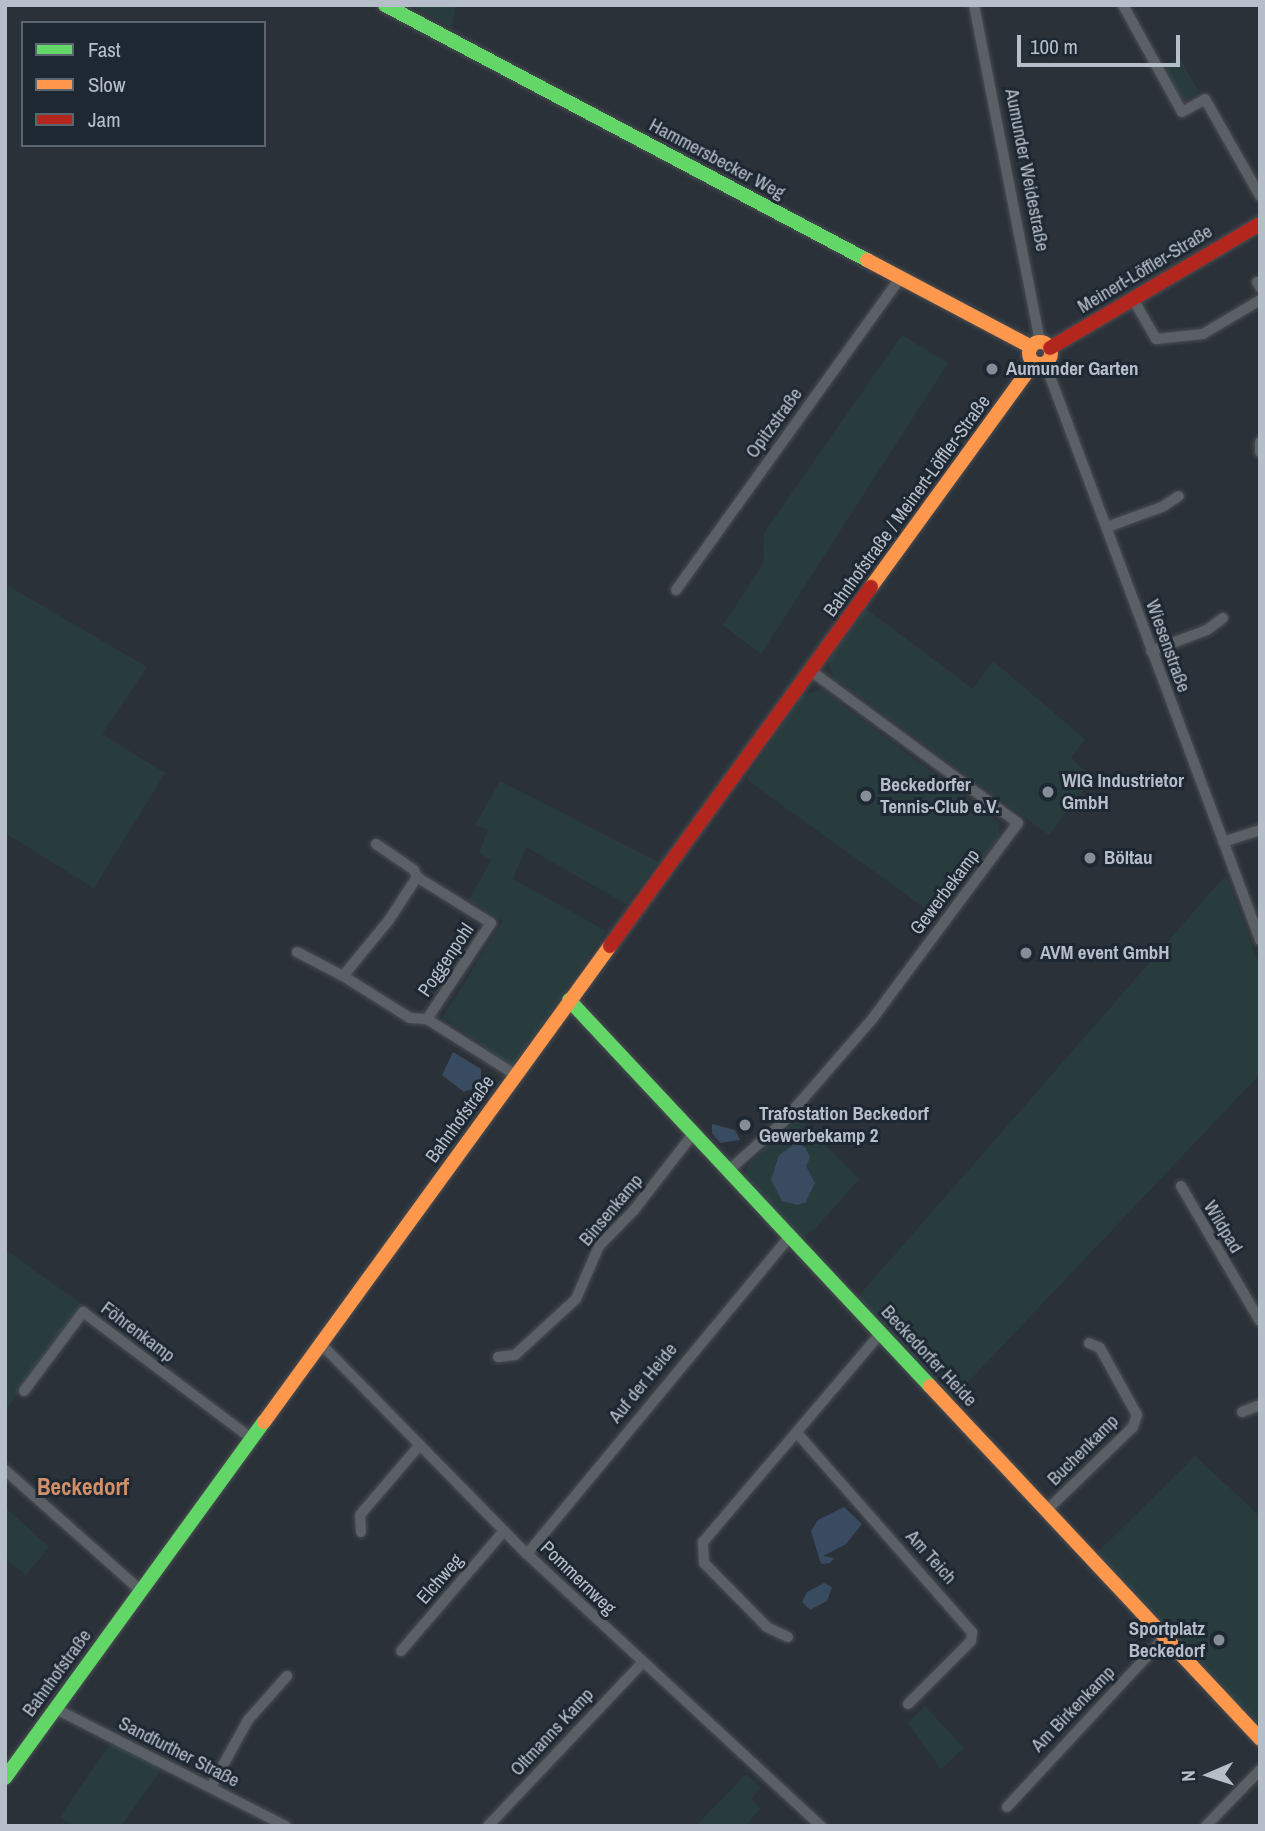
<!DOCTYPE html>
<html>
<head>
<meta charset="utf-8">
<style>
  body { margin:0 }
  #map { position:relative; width:1265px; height:1831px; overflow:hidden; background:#2b3138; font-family:"Archivo Narrow",sans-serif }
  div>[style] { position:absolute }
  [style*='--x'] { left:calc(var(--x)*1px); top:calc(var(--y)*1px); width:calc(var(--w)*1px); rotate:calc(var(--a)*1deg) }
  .green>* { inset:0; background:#283c3e }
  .water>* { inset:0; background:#394b61 }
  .roads { filter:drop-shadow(0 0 2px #494d53) drop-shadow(0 0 2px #494d53) }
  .street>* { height:10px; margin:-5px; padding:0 5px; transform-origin:5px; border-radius:5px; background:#5b6066 }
  .fast>* { height:14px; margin:-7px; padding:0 7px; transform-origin:7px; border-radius:7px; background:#63d668 }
  .slow>* { height:14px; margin:-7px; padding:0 7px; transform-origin:7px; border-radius:7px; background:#ff974d }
  .slow>.ring { margin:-7px; padding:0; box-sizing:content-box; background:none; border:14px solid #ff974d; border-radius:50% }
  .jam>* { height:14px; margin:-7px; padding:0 7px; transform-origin:7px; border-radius:7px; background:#b3261e }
  .dots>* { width:19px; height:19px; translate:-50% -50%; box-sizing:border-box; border:4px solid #1e2833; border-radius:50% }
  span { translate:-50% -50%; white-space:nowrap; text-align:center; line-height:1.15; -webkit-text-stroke:6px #1e2833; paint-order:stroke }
  .street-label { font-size:19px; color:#b6bec9 }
  .poi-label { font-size:19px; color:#b6bec9; font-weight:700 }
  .left { translate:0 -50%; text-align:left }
  .right { translate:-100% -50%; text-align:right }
  .quarter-label { font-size:23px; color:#d29068; font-weight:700 }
  .frame { position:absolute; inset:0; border:7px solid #b6bec9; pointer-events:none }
  .legend { position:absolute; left:21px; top:21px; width:245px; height:126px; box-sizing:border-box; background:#1e2833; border:2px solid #5b646f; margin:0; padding:9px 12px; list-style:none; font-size:21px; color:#b6bec9 }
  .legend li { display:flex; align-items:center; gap:14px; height:35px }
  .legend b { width:35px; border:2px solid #5b646f }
  .north { position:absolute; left:1174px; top:1740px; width:70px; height:70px; -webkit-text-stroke:5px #1e2833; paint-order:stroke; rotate:267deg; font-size:19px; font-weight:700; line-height:28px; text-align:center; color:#b6bec9 }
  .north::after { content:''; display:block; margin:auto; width:24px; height:32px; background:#b6bec9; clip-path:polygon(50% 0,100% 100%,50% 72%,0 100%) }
  .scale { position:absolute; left:1017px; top:35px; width:163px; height:32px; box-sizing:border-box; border:4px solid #b6bec9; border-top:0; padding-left:9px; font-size:21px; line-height:24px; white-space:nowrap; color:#b6bec9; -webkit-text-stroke:5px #1e2833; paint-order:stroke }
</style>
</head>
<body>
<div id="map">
  <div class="green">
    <div style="clip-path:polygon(409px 5px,456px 5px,452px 28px)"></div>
    <div style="clip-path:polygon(1179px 57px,1199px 92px,1186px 99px,1179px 98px,1162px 67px)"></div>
    <div style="clip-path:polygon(902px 335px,948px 363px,761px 654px,723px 625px,763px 564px,764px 533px)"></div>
    <div style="clip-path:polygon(5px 584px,147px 667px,102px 734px,165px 773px,94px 888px,5px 833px)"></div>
    <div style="clip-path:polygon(866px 609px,973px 689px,993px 661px,1085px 739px,1071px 758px,1092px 778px,1049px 835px,833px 677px,828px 661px)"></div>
    <div style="clip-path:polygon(821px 689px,1000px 823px,998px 838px,937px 917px,746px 779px,802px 696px)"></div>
    <div style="clip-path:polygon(500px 781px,658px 862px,626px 904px,526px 847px,513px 879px,606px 931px,513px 1067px,443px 1017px,503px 921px,469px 900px,491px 860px,479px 853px,488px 830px,475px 825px)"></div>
    <div style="clip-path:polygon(1226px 875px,1260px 967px,1260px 1074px,952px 1399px,857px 1298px)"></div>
    <div style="clip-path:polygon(evenodd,799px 1118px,859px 1179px,814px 1230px,799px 1238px,744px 1176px,749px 1164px,799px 1118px,779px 1164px,806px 1166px,815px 1183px,806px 1202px,775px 1170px,779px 1164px)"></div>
    <div style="clip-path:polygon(5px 1249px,84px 1306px,5px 1411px)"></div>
    <div style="clip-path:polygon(1195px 1456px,1260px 1516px,1260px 1728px,1097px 1553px)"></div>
    <div style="clip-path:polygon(5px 1507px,49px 1547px,26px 1575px,5px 1558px)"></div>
    <div style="clip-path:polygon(925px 1706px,964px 1748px,941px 1769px,908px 1723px)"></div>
    <div style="clip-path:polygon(111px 1742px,162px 1768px,121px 1826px,72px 1826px,60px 1817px)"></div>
    <div style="clip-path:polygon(746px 1774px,761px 1788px,751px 1799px,761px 1808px,745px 1826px,696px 1826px)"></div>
  </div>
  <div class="water">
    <div style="clip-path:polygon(453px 1052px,481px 1069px,481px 1086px,464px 1092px,442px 1075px)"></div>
    <div style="clip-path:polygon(712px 1124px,735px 1130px,740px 1140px,720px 1143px,712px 1133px)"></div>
    <div style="clip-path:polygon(796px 1143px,805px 1147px,810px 1158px,806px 1166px,815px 1183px,806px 1202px,798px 1205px,782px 1201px,771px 1180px,779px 1155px)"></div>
    <div style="clip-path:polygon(844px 1507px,862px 1524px,846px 1544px,823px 1556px,834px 1558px,830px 1563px,821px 1564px,811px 1531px,818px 1520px)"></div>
    <div style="clip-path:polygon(824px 1583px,832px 1587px,827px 1601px,810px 1610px,802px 1602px,807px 1592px)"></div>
  </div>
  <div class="roads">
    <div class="street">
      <div style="--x:974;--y:5;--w:343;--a:78.9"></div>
      <div style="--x:1123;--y:5;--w:122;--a:61.1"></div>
      <div style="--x:1182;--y:112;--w:26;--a:-29"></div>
      <div style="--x:1205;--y:99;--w:112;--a:60.4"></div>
      <div style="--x:1257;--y:282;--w:6;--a:59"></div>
      <div style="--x:1133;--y:299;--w:46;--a:60.1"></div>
      <div style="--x:1156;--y:339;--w:47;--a:-6.1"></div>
      <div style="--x:1203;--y:334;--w:66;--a:-30.8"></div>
      <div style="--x:1045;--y:363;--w:616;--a:69.56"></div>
      <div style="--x:1260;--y:442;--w:10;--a:90"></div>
      <div style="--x:1107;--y:527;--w:59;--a:-20"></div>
      <div style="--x:1162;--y:507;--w:20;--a:-33"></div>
      <div style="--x:676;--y:590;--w:385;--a:-54.3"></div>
      <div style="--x:1151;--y:651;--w:60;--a:-20.6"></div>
      <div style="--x:1207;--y:630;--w:20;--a:-37"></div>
      <div style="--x:1223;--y:842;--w:39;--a:-18"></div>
      <div style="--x:376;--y:844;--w:46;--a:34.4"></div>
      <div style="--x:414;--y:870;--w:8;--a:67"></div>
      <div style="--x:297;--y:952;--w:52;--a:27.6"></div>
      <div style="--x:427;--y:1019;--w:17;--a:-177"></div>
      <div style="--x:410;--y:1018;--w:79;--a:-147.9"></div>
      <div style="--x:343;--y:976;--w:72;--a:-50.6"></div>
      <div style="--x:389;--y:920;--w:51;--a:-56.9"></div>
      <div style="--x:417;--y:877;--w:87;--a:31.9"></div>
      <div style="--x:491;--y:923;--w:115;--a:123.7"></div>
      <div style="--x:427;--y:1019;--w:105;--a:32.2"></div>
      <div style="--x:727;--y:1172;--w:75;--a:-41.8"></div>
      <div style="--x:783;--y:1122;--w:138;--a:-49.1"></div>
      <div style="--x:873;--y:1018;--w:243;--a:-53.4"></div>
      <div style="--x:1018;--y:823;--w:257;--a:-143.7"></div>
      <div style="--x:1181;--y:1186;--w:156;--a:59.7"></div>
      <div style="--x:321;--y:1344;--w:294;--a:45.6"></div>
      <div style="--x:527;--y:1554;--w:401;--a:42.8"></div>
      <div style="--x:498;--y:1357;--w:17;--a:-7"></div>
      <div style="--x:515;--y:1355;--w:83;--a:-42.6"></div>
      <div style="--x:576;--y:1299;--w:58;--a:-66.5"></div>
      <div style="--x:599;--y:1246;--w:50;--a:-45.8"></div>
      <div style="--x:634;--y:1210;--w:96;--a:-52.2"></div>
      <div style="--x:24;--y:1391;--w:99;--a:-53.2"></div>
      <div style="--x:83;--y:1312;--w:210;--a:36.9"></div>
      <div style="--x:1242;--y:1412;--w:19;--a:-21"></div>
      <div style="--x:797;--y:1433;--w:265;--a:48.7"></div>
      <div style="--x:972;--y:1632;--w:9;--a:96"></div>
      <div style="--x:971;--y:1641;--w:89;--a:135"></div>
      <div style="--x:5;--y:1470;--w:181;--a:41.6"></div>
      <div style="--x:1047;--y:1510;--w:120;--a:-44"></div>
      <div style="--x:1133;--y:1427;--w:13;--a:-72"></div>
      <div style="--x:1137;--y:1415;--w:77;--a:-118.9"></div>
      <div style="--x:1100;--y:1348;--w:12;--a:-156"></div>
      <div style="--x:361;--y:1532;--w:17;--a:-93"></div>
      <div style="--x:360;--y:1515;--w:89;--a:-49.5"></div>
      <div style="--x:527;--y:1554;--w:411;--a:-50.4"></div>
      <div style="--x:788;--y:1637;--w:23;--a:-155"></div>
      <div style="--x:767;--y:1627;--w:90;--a:-134.5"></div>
      <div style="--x:704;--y:1563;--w:21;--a:-93"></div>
      <div style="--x:703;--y:1542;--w:275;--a:-49.6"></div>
      <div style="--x:401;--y:1651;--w:158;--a:-49.4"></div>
      <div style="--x:56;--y:1709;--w:258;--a:27"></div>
      <div style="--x:211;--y:1787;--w:77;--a:-61.1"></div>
      <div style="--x:248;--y:1720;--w:59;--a:-48.4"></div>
      <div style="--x:1007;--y:1807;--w:232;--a:-47.1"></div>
      <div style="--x:488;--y:1826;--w:224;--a:-46.6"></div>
      <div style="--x:1206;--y:1826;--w:78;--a:-46"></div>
    </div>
    <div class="fast">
      <div style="--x:385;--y:5;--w:545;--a:27.88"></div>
      <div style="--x:569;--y:1000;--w:529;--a:46.92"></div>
      <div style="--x:5;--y:1778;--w:440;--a:-54"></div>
    </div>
    <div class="slow">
      <div style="--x:867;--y:260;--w:186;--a:27.9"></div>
      <div class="ring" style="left:1029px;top:342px;width:8px;height:8px"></div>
      <div style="--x:871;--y:587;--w:277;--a:-54"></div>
      <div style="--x:930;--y:1386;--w:483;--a:46.9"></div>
      <div style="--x:264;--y:1422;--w:588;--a:-53.99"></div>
    </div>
    <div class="jam">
      <div style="--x:1050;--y:348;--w:244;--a:-30.6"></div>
      <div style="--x:610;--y:946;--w:444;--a:-54"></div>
    </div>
  </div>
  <div class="dots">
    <div style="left:992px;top:369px;background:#858d96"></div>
    <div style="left:1048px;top:792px;background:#858d96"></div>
    <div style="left:866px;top:796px;background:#858d96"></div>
    <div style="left:1090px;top:858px;background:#858d96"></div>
    <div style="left:1026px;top:953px;background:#858d96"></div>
    <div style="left:745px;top:1125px;background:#858d96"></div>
    <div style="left:1219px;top:1640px;background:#858d96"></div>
  </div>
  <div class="street-label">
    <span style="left:717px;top:159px;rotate:28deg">Hammersbecker Weg</span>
    <span style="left:1027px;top:170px;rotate:79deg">Aumunder Weidestraße</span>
    <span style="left:1145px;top:269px;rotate:-31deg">Meinert-Löffler-Straße</span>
    <span style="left:774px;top:423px;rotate:-54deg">Opitzstraße</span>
    <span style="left:907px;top:506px;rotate:-54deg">Bahnhofstraße / Meinert-Löffler-Straße</span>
    <span style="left:1168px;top:646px;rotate:70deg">Wiesenstraße</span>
    <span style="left:945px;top:892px;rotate:-53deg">Gewerbekamp</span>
    <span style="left:446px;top:960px;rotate:-56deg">Poggenpohl</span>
    <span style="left:460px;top:1119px;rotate:-54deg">Bahnhofstraße</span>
    <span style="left:611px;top:1210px;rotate:-50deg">Binsenkamp</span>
    <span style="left:1223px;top:1227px;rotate:59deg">Wildpad</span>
    <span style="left:138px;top:1332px;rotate:37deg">Föhrenkamp</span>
    <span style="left:929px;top:1356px;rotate:47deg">Beckedorfer Heide</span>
    <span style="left:643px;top:1383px;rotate:-51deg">Auf der Heide</span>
    <span style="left:1083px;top:1450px;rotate:-45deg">Buchenkamp</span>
    <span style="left:931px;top:1557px;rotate:48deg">Am Teich</span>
    <span style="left:578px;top:1578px;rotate:44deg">Pommernweg</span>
    <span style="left:440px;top:1579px;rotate:-49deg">Elchweg</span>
    <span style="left:57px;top:1673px;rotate:-54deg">Bahnhofstraße</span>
    <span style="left:1073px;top:1709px;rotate:-46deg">Am Birkenkamp</span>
    <span style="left:552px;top:1732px;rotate:-47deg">Oltmanns Kamp</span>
    <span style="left:179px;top:1752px;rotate:27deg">Sandfurther Straße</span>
  </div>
  <div class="poi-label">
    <span class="left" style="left:1006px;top:369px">Aumunder Garten</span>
    <span class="left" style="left:1062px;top:792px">WIG Industrietor<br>GmbH</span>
    <span class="left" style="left:880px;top:796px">Beckedorfer<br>Tennis-Club e.V.</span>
    <span class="left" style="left:1104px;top:858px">Böltau</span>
    <span class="left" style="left:1040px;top:953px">AVM event GmbH</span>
    <span class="left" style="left:759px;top:1125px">Trafostation Beckedorf<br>Gewerbekamp 2</span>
    <span class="right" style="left:1205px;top:1640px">Sportplatz<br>Beckedorf</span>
  </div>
  <div class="quarter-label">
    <span style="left:83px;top:1487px">Beckedorf</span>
  </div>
  <div class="frame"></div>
  <ul class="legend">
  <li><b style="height:9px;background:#63d668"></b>Fast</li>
  <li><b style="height:9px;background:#ff974d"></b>Slow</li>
  <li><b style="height:9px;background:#b3261e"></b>Jam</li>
  </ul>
  <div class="north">N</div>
  <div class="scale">100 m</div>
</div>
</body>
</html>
